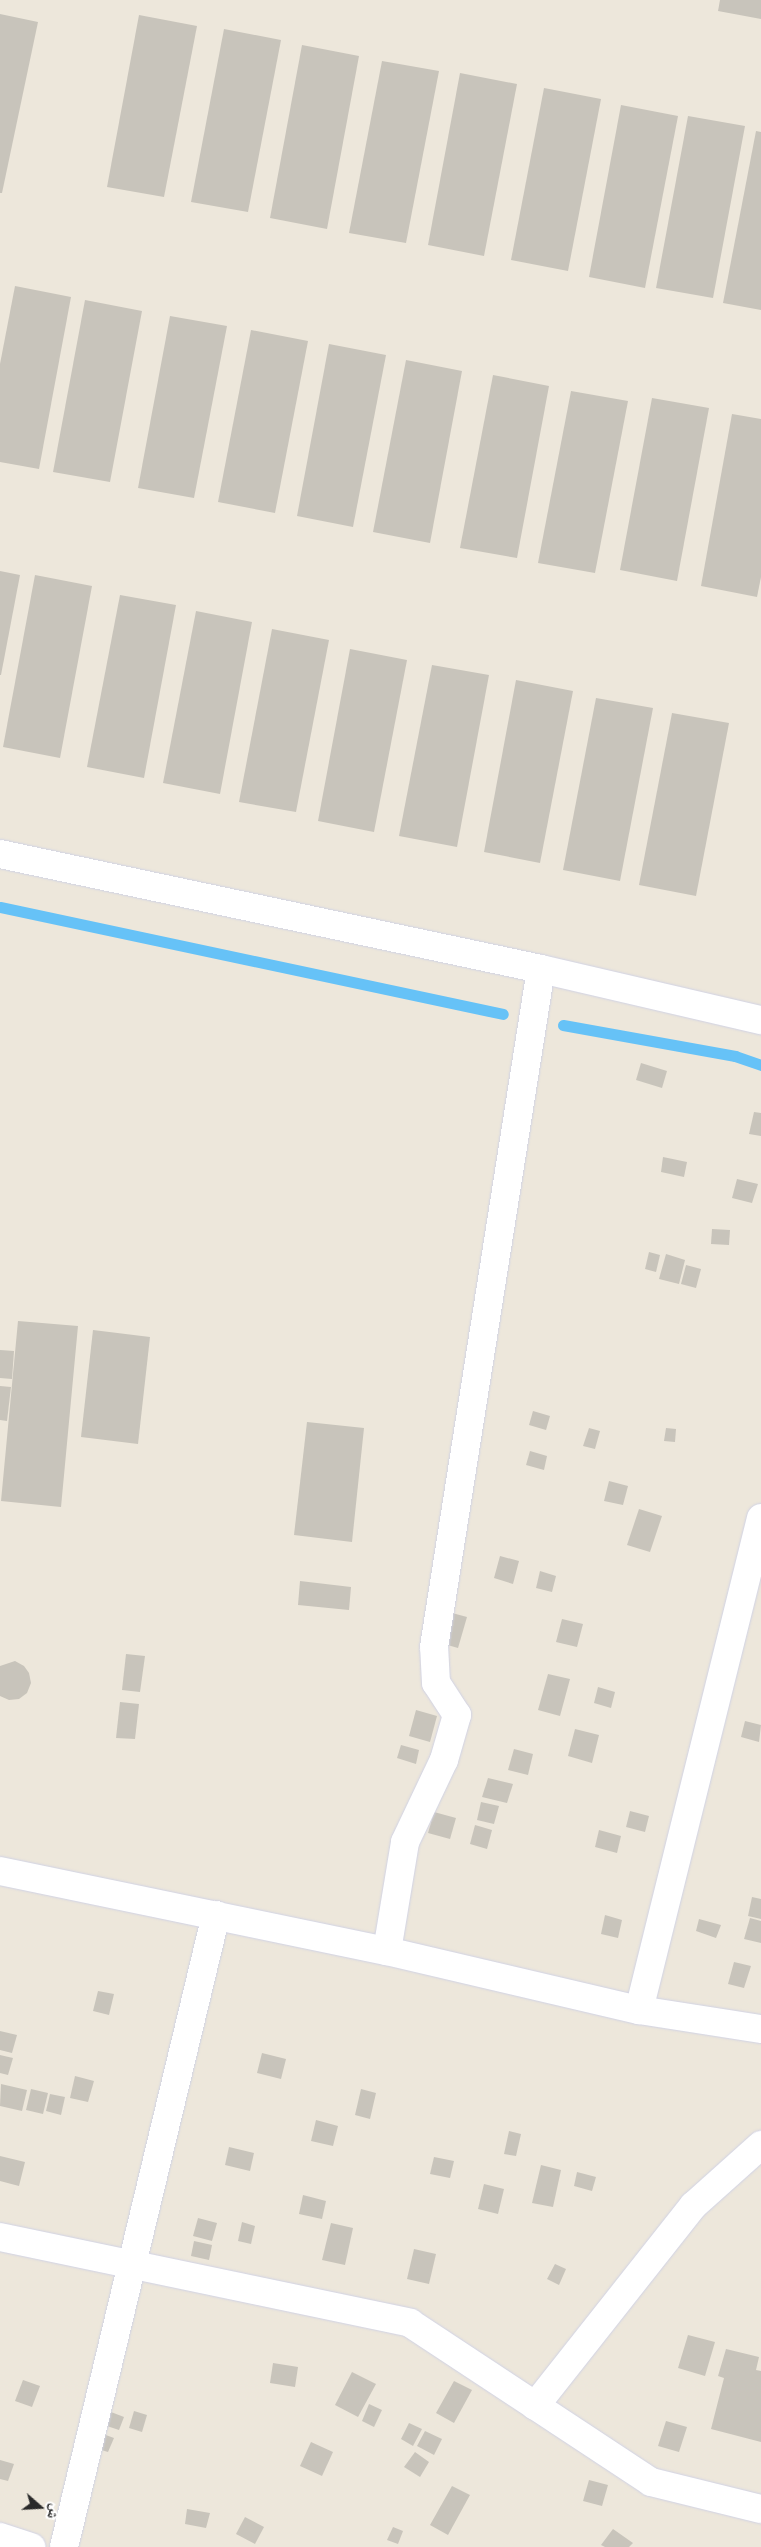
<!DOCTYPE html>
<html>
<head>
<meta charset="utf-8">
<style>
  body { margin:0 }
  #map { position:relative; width:761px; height:2547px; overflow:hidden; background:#ede7db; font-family:"PT Sans","Noto Naskh Arabic",sans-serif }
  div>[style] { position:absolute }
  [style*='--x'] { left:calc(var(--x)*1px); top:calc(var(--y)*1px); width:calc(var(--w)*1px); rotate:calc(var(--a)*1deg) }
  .stream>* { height:11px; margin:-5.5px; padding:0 5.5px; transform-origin:5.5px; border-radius:5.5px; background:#66c2f7 }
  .building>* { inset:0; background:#c8c4bb }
  .roads { filter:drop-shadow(0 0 1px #d0d2e4) drop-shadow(0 0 1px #d0d2e4) }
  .minor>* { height:28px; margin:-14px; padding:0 14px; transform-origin:14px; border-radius:14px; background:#fff }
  span { translate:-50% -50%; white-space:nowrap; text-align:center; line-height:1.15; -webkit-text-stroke:4.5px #fff; paint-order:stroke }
  .north { position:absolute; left:15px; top:2482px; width:50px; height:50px; -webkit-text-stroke:4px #fff; paint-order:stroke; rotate:109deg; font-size:14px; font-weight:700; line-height:20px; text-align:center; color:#2a2a2a }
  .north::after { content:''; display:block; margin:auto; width:18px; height:22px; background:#2a2a2a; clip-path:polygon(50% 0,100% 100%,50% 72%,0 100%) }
</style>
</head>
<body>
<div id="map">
  <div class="stream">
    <div style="--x:0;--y:907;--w:514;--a:12.01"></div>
    <div style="--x:563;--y:1025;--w:175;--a:10.2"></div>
    <div style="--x:735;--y:1056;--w:28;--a:19"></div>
  </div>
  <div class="building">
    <div style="clip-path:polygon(720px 0,761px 0,761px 19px,718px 11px)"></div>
    <div style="clip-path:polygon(0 14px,38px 22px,2px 193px,0 193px)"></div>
    <div style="clip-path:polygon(139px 15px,197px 26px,164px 197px,107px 187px)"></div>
    <div style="clip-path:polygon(224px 29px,281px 40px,248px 212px,191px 202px)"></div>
    <div style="clip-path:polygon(302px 45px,359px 56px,327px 229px,270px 218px)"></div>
    <div style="clip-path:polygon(382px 61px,439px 71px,406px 243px,349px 233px)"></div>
    <div style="clip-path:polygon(460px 73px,517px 84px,484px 256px,428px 245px)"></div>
    <div style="clip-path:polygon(544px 88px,601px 99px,568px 271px,511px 260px)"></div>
    <div style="clip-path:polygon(621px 105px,678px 116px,645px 288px,589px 277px)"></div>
    <div style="clip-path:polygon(688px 116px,745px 126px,713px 298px,656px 288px)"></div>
    <div style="clip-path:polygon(756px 131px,761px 132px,761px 310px,723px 303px)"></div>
    <div style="clip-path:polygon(15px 286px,71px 297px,39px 469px,0 462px,0 364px)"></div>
    <div style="clip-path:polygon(85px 300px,142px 311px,110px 482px,53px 472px)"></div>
    <div style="clip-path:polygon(170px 316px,227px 326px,194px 498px,138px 488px)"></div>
    <div style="clip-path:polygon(251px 330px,308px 341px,275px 513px,218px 502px)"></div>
    <div style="clip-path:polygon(329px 344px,386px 355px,353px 527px,297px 516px)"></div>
    <div style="clip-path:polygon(406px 360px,462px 371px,430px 543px,373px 532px)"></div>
    <div style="clip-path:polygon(493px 375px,549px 386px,517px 558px,460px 548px)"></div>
    <div style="clip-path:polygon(571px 391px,628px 401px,595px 573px,538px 563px)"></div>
    <div style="clip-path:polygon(652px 398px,709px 408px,677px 581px,620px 570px)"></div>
    <div style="clip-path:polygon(732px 414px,761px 419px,761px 577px,757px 597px,701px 586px)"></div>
    <div style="clip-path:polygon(0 571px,20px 575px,1px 675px,0 675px)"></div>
    <div style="clip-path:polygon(35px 575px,92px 586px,60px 758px,3px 747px)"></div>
    <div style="clip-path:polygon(120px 595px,176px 605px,144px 778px,87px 767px)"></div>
    <div style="clip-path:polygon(196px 611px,252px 622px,220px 794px,163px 783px)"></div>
    <div style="clip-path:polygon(272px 629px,329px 640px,296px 812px,239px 802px)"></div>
    <div style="clip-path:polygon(350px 649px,407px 660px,374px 832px,318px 821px)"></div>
    <div style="clip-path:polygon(432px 665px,489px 675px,457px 847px,399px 836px)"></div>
    <div style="clip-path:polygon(516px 680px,573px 691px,540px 863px,484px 852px)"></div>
    <div style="clip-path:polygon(596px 698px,653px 708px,620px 881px,563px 870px)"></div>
    <div style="clip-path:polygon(672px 713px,729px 723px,696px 896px,639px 885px)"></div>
    <div style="clip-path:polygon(641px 1063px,667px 1071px,662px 1088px,636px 1080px)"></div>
    <div style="clip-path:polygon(754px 1112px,761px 1113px,761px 1136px,749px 1134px)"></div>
    <div style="clip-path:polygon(663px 1157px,687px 1162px,684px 1177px,661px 1172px)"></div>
    <div style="clip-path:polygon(737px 1179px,758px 1184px,752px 1203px,732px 1198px)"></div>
    <div style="clip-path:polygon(712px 1229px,730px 1230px,729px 1245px,711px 1244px)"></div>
    <div style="clip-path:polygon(649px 1252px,660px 1255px,656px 1272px,645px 1269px)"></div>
    <div style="clip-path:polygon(666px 1254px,685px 1260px,679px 1284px,659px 1279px)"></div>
    <div style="clip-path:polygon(686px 1265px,701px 1269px,696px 1288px,681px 1284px)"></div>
    <div style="clip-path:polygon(18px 1321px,78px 1326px,61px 1507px,1px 1501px)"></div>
    <div style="clip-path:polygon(93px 1330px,150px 1337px,138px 1444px,81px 1437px)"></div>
    <div style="clip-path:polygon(0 1350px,14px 1351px,12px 1379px,0 1378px)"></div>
    <div style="clip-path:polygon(0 1386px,11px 1387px,7px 1421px,0 1420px)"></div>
    <div style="clip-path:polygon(533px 1411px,550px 1416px,546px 1430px,529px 1425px)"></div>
    <div style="clip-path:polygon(307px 1422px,364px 1428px,352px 1542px,294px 1535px)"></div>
    <div style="clip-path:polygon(589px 1428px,600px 1431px,595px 1449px,583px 1446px)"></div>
    <div style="clip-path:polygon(666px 1428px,676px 1429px,675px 1442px,664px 1441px)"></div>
    <div style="clip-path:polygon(530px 1451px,547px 1456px,544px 1470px,526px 1465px)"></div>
    <div style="clip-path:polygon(609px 1481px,628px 1486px,623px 1505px,604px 1501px)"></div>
    <div style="clip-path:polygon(639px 1509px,662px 1516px,650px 1552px,627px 1545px)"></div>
    <div style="clip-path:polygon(500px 1556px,519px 1561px,513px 1584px,494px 1578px)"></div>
    <div style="clip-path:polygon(540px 1571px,556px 1576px,552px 1592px,536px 1588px)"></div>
    <div style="clip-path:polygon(300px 1581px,351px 1587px,349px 1610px,298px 1605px)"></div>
    <div style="clip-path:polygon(452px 1613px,467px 1617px,458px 1648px,444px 1644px)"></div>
    <div style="clip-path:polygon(562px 1619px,583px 1624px,577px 1647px,556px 1642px)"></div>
    <div style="clip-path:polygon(126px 1654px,145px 1656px,140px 1692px,122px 1690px)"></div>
    <div style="clip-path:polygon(15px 1661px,24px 1666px,29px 1673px,31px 1683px,27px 1693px,19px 1699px,9px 1700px,0 1696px,0 1666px)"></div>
    <div style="clip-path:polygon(548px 1674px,570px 1679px,560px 1716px,538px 1710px)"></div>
    <div style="clip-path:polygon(598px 1687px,615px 1692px,611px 1708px,594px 1703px)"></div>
    <div style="clip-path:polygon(120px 1702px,139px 1704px,135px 1739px,116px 1738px)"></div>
    <div style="clip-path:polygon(416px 1710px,437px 1716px,430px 1742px,409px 1736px)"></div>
    <div style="clip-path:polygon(745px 1721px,761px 1725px,759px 1742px,741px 1737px)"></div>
    <div style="clip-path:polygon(575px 1729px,599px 1735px,592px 1763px,568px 1756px)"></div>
    <div style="clip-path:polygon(401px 1745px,419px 1750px,416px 1764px,397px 1758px)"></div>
    <div style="clip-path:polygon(514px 1749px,533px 1754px,528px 1775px,508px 1770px)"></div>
    <div style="clip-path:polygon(488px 1778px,513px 1784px,507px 1803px,482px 1797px)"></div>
    <div style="clip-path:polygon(481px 1802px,499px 1806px,494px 1824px,477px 1820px)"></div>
    <div style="clip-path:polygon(630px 1811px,649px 1816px,645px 1832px,626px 1827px)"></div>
    <div style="clip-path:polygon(434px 1812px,456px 1818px,450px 1839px,428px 1833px)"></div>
    <div style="clip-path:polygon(475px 1825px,492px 1830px,487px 1849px,470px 1844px)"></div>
    <div style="clip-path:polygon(599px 1830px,621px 1836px,617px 1853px,595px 1847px)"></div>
    <div style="clip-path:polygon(752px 1897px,761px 1899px,761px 1919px,748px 1916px)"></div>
    <div style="clip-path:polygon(605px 1915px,622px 1920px,618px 1938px,601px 1934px)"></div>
    <div style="clip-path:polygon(750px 1918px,761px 1921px,761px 1943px,744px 1939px)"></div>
    <div style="clip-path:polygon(699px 1919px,721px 1925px,716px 1938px,696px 1931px)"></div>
    <div style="clip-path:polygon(734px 1962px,751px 1966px,744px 1988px,728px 1984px)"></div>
    <div style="clip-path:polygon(98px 1991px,114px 1994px,109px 2015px,93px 2011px)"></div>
    <div style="clip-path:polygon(0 2031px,17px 2035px,12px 2053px,0 2050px)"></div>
    <div style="clip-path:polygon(262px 2053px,286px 2059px,281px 2079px,257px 2073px)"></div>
    <div style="clip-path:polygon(0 2055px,13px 2058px,8px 2075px,0 2073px)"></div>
    <div style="clip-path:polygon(75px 2076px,94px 2081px,88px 2102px,70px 2098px)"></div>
    <div style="clip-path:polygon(1px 2084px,27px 2090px,22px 2111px,0 2106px)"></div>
    <div style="clip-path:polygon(31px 2089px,48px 2093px,43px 2114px,26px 2110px)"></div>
    <div style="clip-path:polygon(361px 2089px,376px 2093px,370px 2119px,355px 2115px)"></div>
    <div style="clip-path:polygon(50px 2094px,65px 2097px,61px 2115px,46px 2111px)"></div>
    <div style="clip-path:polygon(316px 2120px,338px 2126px,333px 2146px,311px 2141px)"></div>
    <div style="clip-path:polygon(509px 2131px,521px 2134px,516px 2156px,504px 2154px)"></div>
    <div style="clip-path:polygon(229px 2147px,254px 2153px,250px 2171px,225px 2165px)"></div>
    <div style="clip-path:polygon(0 2156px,25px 2162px,19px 2186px,0 2181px)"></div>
    <div style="clip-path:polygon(434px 2157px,454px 2161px,450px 2178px,430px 2174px)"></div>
    <div style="clip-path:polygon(541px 2165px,561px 2170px,553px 2207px,532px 2203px)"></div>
    <div style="clip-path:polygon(577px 2172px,596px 2177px,592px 2191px,574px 2186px)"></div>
    <div style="clip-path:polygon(484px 2184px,504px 2189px,498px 2214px,478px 2209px)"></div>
    <div style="clip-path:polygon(303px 2195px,326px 2201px,322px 2219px,299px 2214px)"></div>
    <div style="clip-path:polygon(198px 2218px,217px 2223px,212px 2241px,193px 2236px)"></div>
    <div style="clip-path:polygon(242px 2222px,255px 2226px,251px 2244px,238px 2241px)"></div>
    <div style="clip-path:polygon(331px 2223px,353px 2228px,345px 2265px,322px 2260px)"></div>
    <div style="clip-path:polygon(194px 2241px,212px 2245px,209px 2260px,191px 2256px)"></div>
    <div style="clip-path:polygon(414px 2249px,436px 2254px,429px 2284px,407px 2279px)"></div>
    <div style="clip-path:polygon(555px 2264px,566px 2269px,559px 2285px,547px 2279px)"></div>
    <div style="clip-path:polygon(688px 2335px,715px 2342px,705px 2376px,678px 2368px)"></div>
    <div style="clip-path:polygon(726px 2349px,759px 2357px,756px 2370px,761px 2371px,761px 2442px,711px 2429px,724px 2378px,718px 2376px)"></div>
    <div style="clip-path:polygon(273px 2363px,298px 2367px,295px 2387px,270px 2383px)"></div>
    <div style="clip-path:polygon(352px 2372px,376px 2384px,358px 2417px,335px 2405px)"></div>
    <div style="clip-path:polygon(23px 2380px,40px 2386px,32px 2407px,15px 2401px)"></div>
    <div style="clip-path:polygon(454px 2381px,472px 2390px,454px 2423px,436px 2413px)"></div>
    <div style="clip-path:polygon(369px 2404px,382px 2410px,374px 2427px,362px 2421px)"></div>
    <div style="clip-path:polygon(134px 2411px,147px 2415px,142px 2432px,129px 2428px)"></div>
    <div style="clip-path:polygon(111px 2412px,124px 2417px,119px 2430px,107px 2426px)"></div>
    <div style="clip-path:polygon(666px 2421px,687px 2427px,679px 2452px,658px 2446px)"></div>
    <div style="clip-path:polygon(409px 2423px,422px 2429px,413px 2446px,401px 2439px)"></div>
    <div style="clip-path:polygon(425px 2431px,442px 2439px,434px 2455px,417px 2446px)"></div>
    <div style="clip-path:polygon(103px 2434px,114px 2438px,108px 2452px,98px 2449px)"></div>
    <div style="clip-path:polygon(311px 2442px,333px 2452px,322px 2476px,300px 2466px)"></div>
    <div style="clip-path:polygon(415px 2452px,429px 2462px,420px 2477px,404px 2467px)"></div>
    <div style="clip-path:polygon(0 2460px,14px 2464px,8px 2481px,0 2479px)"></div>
    <div style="clip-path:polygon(589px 2480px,608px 2485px,602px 2506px,583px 2501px)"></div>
    <div style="clip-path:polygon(452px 2486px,470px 2495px,448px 2535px,430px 2525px)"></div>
    <div style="clip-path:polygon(187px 2509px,210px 2513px,206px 2528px,185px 2524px)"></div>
    <div style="clip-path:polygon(245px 2517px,264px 2527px,255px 2544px,236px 2534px)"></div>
    <div style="clip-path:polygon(393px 2527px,403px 2531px,398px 2544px,387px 2540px)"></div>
    <div style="clip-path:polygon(613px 2529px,633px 2543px,629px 2547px,605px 2547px,601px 2545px)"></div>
  </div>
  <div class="roads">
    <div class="minor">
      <div style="--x:0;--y:854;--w:553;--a:12"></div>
      <div style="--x:541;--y:969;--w:226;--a:13.1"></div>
      <div style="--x:0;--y:1871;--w:395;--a:11.7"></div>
      <div style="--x:387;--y:1951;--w:259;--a:13.2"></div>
      <div style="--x:639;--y:2010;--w:123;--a:8.9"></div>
      <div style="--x:387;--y:1951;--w:110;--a:-80.6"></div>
      <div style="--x:405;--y:1842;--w:91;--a:-64.6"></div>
      <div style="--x:444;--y:1760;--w:47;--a:-73.9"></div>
      <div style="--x:457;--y:1715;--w:38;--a:-123"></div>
      <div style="--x:436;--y:1683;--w:36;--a:-93"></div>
      <div style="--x:434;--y:1647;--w:686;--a:-81.03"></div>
      <div style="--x:639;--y:2010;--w:507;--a:-76.07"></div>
      <div style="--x:0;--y:2237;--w:419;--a:11.8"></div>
      <div style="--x:410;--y:2323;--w:289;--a:33.4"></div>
      <div style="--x:651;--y:2482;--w:113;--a:13.8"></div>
      <div style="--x:535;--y:2406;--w:256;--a:-51.7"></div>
      <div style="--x:694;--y:2205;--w:90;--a:-41.8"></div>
      <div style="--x:0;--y:2537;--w:33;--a:18"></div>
      <div style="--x:64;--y:2547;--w:650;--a:-76.48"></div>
    </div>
  </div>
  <div class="north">ش</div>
</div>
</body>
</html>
